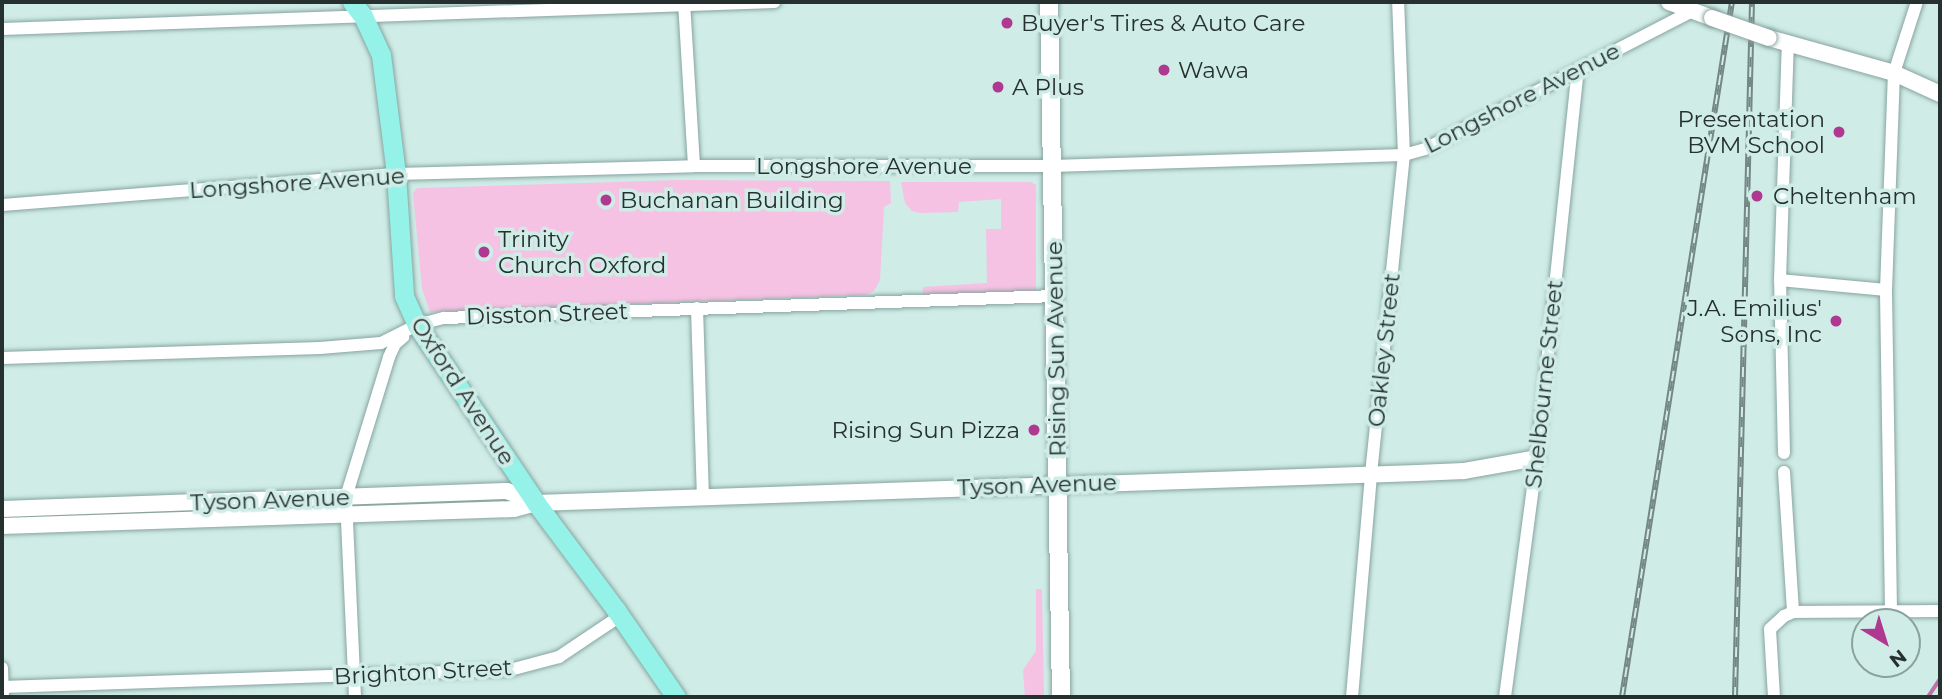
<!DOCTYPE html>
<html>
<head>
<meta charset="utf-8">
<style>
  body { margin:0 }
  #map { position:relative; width:1942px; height:699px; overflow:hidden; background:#cfece7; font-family:Montserrat,sans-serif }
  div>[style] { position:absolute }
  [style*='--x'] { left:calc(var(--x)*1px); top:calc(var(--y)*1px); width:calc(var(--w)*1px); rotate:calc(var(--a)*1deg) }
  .green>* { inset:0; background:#f5c2e3 }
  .stream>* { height:3.5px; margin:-1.75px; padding:0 1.75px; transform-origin:1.75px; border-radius:1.75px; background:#be73a6 }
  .roads { filter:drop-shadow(0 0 2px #88a49f) drop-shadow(0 0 2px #88a49f) }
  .minor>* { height:12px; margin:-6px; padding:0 6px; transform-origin:6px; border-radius:6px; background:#fff }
  .tertiary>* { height:16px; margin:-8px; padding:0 8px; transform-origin:8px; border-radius:8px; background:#fff }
  .secondary>* { height:18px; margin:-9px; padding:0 9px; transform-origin:9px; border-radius:9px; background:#fff }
  .primary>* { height:19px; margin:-9.5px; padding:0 9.5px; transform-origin:9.5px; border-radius:9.5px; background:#94f2e8 }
  .rail>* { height:6px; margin-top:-3px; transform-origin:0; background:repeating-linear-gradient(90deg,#cfece7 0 10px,#748784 0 20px); box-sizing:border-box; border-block:2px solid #748784 }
  .bridges { filter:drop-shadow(0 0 2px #88a49f) drop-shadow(0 0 2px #88a49f) }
  .tertiary-bridge>* { height:16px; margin:-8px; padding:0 8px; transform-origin:8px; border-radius:8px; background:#fff }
  .dots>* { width:19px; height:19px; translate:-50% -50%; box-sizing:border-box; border:4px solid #cfece7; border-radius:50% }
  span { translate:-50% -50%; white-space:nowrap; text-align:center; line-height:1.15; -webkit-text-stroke:7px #cfece7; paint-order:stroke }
  .poi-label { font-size:23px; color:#26312f }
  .left { translate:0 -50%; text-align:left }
  .right { translate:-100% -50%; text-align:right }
  .street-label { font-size:23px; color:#26312f }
  .frame { position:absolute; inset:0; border:4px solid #26312f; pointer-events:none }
  .north { position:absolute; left:1851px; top:608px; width:70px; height:70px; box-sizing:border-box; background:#cfece7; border:2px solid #8ba19d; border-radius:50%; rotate:142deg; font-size:19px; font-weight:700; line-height:28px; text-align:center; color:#26312f }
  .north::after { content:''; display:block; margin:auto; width:24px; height:32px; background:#af3990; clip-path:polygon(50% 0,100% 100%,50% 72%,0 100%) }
</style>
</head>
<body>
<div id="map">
  <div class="green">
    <div style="clip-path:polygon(679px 180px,890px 181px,891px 203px,884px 207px,880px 280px,874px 291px,866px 295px,430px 312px,428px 307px,422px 289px,413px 193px,417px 188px)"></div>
    <div style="clip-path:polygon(901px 182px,1031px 182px,1036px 185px,1036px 291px,922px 295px,923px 287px,987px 283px,986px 229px,1001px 229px,1001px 199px,959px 202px,958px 212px,920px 213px,912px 211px,905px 203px)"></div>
    <div style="clip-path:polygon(1036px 589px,1042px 589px,1044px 697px,1025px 697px,1023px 670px,1036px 651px)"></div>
  </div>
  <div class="stream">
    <div style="--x:1928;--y:697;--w:22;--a:-56"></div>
  </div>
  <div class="roads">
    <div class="minor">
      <div style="--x:684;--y:2;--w:164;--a:86.5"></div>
      <div style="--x:2;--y:29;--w:773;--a:-2"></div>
      <div style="--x:2;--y:205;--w:395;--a:-4.5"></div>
      <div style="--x:396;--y:174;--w:298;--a:-1.5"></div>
      <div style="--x:694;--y:166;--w:358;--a:0"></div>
      <div style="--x:1052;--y:166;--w:352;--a:-1.8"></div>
      <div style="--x:1404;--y:155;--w:22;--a:-16"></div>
      <div style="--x:1425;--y:149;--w:301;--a:-27.3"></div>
      <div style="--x:1780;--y:280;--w:106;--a:5.4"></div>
      <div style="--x:697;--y:308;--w:189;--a:88.2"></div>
      <div style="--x:2;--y:358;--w:318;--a:-1.8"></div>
      <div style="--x:320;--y:348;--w:61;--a:-4.7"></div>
      <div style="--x:381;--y:343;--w:40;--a:-26.6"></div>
      <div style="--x:417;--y:325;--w:28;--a:-15"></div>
      <div style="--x:444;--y:318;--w:612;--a:-2.06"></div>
      <div style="--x:1784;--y:453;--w:173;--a:-91.3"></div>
      <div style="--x:1780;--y:280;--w:236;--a:-88.1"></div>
      <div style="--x:1784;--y:472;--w:140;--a:86.3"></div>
      <div style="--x:1891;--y:611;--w:321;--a:-90.9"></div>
      <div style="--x:1886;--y:290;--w:217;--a:-87.9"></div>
      <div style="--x:1894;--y:73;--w:75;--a:-72.1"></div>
      <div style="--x:2;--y:668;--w:29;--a:88"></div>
      <div style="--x:2;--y:687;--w:508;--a:-1.92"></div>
      <div style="--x:510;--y:670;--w:51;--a:-14.9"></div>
      <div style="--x:559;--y:657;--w:73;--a:-33.9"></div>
      <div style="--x:355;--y:697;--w:200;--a:-92.6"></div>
      <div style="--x:346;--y:497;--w:146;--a:-72.9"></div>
      <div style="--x:389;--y:357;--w:14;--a:-65"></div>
      <div style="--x:395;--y:344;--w:11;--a:-41"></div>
      <div style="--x:1352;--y:697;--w:224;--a:-85.1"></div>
      <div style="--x:1371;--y:474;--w:321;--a:-84.1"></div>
      <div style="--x:1404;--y:155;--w:153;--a:-92.2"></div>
      <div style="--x:1505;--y:697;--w:241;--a:-82.4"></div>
      <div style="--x:1537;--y:458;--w:389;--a:-84"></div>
      <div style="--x:1774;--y:697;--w:68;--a:-93.4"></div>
      <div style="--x:1770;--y:629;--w:19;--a:-43"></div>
      <div style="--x:1784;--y:616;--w:10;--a:-24"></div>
      <div style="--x:1793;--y:612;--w:147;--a:-0.4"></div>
    </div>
    <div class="tertiary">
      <div style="--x:1669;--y:2;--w:46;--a:20.4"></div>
      <div style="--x:1769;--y:38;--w:130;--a:15.6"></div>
      <div style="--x:1894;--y:73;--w:51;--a:24.5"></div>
      <div style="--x:2;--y:509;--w:505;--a:-2.04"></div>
      <div style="--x:507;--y:491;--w:31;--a:22"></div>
      <div style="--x:2;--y:526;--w:512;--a:-1.9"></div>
      <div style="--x:514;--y:509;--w:23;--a:-15"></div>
      <div style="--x:536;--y:503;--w:882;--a:-1.95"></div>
      <div style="--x:1417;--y:473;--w:47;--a:-2.4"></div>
      <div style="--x:1464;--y:471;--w:74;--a:-10.1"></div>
    </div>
    <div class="secondary">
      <div style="--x:1049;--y:2;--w:695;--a:89.01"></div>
    </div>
    <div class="primary">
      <div style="--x:352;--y:2;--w:18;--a:52"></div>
      <div style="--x:363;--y:16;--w:43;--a:65.2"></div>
      <div style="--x:381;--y:55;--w:120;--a:82.8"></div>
      <div style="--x:396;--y:174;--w:122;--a:86.2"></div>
      <div style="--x:404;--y:296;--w:32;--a:66"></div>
      <div style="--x:417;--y:325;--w:214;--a:56.2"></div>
      <div style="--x:536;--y:503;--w:134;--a:53.2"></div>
      <div style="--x:616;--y:610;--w:106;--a:55.4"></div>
    </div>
  </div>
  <div class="rail">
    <div style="--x:1622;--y:697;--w:704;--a:-81.01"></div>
    <div style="--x:1735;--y:697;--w:695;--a:-88.6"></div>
  </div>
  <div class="bridges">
    <div class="tertiary-bridge">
      <div style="--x:1712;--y:18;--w:60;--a:19.3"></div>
    </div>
  </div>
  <div class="dots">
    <div style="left:1007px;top:23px;background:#af3990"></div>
    <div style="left:1164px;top:70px;background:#af3990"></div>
    <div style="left:998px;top:87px;background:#af3990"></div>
    <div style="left:1839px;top:132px;background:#af3990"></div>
    <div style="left:1757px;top:196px;background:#af3990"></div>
    <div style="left:606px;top:200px;background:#af3990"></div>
    <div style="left:484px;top:252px;background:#af3990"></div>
    <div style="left:1836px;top:321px;background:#af3990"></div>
    <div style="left:1034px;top:430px;background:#af3990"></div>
  </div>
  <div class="poi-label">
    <span class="left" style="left:1021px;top:23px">Buyer's Tires &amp; Auto Care</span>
    <span class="left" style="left:1178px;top:70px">Wawa</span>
    <span class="left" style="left:1012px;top:87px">A Plus</span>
    <span class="right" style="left:1825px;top:132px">Presentation<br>BVM School</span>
    <span class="left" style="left:1773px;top:196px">Cheltenham</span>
    <span class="left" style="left:620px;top:200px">Buchanan Building</span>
    <span class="left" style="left:498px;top:252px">Trinity<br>Church Oxford</span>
    <span class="right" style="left:1822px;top:321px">J.A. Emilius'<br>Sons, Inc</span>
    <span class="right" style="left:1020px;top:430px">Rising Sun Pizza</span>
  </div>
  <div class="street-label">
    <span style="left:1522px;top:98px;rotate:-27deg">Longshore Avenue</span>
    <span style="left:864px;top:166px">Longshore Avenue</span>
    <span style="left:297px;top:183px;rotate:-4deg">Longshore Avenue</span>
    <span style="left:547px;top:314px;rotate:-2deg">Disston Street</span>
    <span style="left:1056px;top:349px;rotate:-91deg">Rising Sun Avenue</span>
    <span style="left:1384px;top:350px;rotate:-84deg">Oakley Street</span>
    <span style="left:1544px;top:384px;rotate:-84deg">Shelbourne Street</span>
    <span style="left:463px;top:391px;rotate:57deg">Oxford Avenue</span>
    <span style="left:1037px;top:485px;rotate:-2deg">Tyson Avenue</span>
    <span style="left:270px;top:500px;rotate:-2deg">Tyson Avenue</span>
    <span style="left:423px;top:672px;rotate:-3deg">Brighton Street</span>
  </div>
  <div class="frame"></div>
  <div class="north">N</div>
</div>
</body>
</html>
